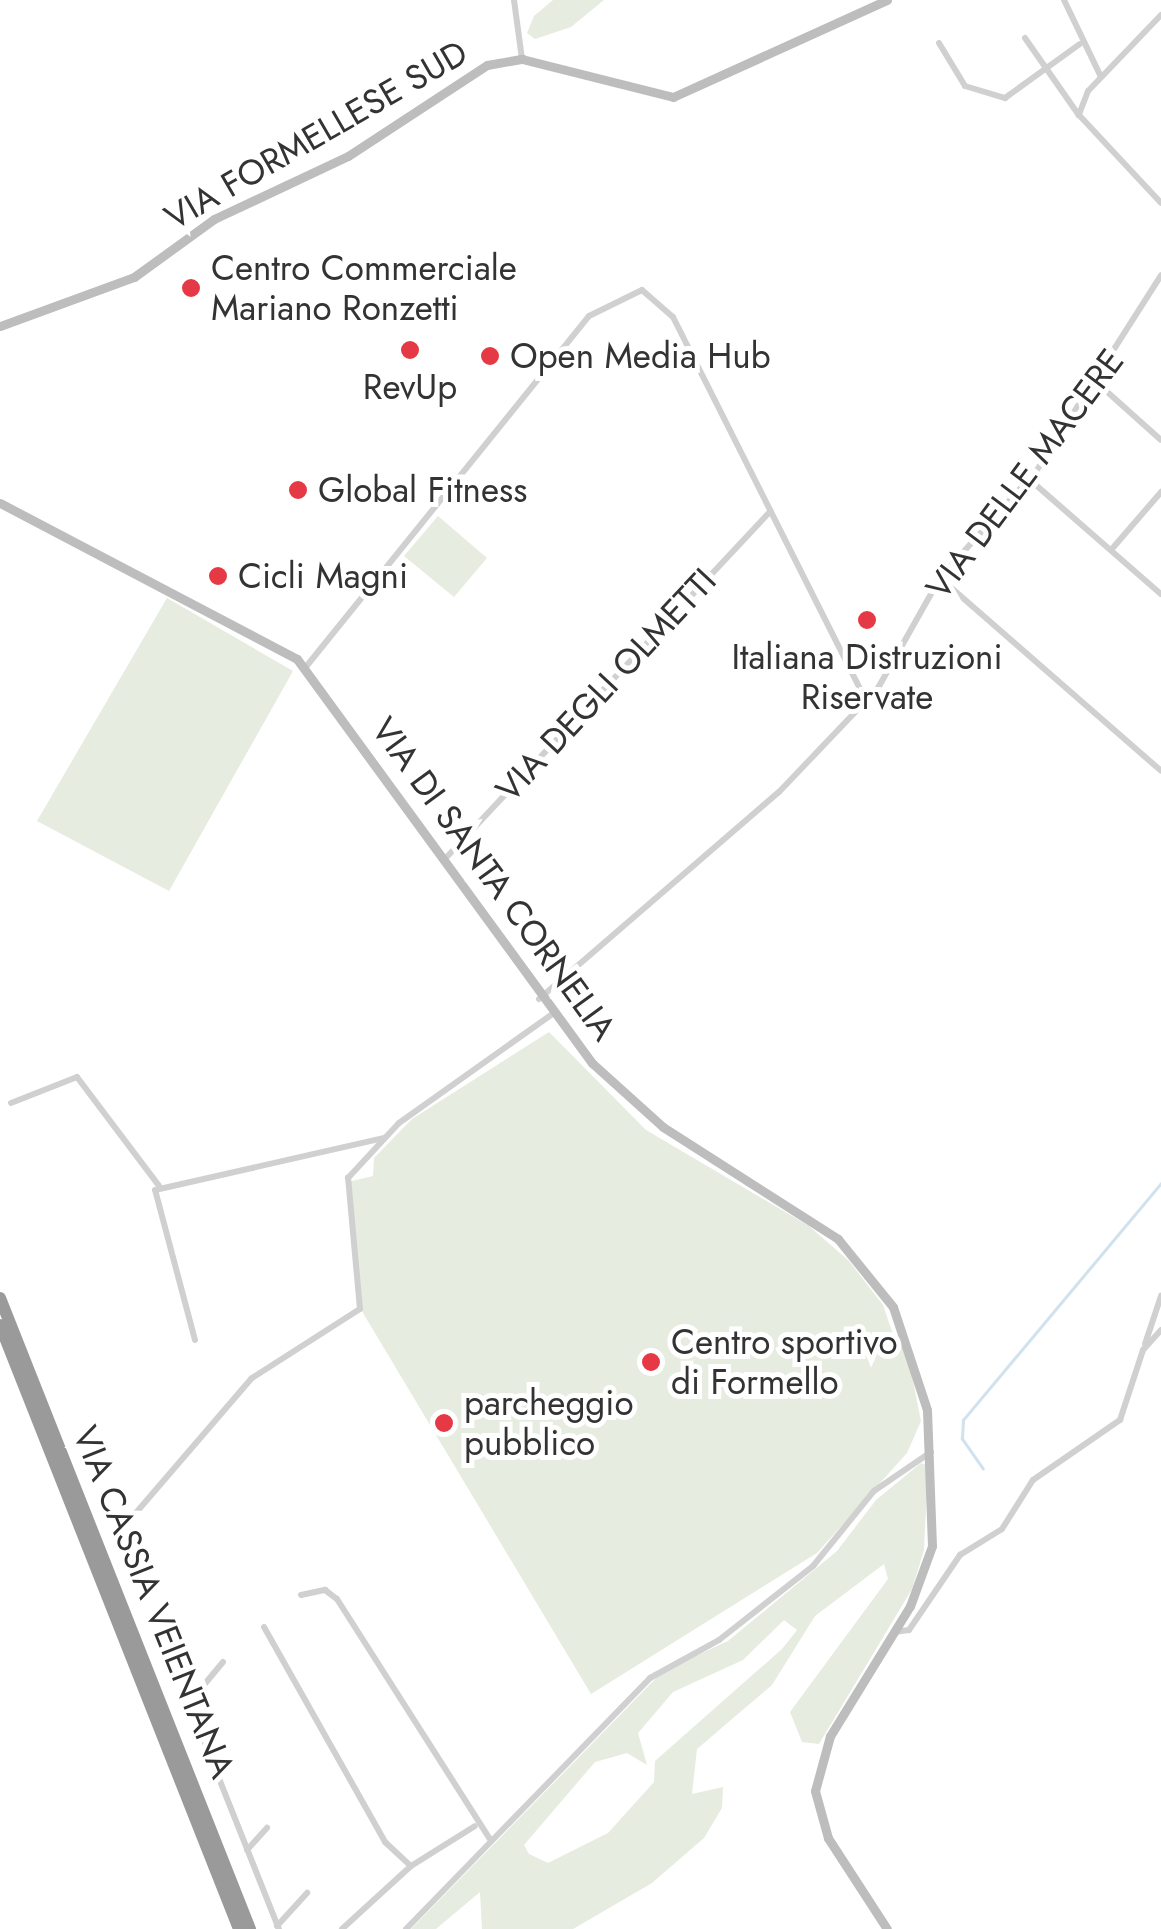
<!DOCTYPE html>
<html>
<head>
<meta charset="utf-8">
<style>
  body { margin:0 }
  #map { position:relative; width:1161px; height:1929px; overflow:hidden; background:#fff; font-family:Jost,sans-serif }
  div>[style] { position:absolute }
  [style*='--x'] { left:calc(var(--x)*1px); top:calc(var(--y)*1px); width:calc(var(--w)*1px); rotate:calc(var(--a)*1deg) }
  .green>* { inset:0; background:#e6ecdf }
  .stream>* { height:2.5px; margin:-1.25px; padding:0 1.25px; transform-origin:1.25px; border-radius:1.25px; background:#cfe2ee }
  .street>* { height:6px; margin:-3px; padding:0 3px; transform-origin:3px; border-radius:3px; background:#d0d0d0 }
  .secondary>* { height:9px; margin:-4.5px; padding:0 4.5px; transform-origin:4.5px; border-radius:4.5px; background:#bdbdbd }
  .highway>* { height:12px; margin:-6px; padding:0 6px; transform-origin:6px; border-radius:6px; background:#9a9a9a }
  .dots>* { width:28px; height:28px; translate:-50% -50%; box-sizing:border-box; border:5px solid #fff; border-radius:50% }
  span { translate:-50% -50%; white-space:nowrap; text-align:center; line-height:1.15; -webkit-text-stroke:10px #fff; paint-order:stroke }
  .street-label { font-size:35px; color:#333 }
  .poi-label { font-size:35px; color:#333 }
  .left { translate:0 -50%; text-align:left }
</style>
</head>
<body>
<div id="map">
  <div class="green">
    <div style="clip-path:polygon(553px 0,604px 0,571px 27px,535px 39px,527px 33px,534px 16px)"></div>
    <div style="clip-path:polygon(438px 516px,487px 558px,454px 597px,404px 556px)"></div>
    <div style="clip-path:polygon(167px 598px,293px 671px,169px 891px,37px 821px)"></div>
    <div style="clip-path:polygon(549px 1032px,646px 1130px,809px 1226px,849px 1261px,883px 1305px,897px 1346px,906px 1346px,921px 1421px,907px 1453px,817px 1553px,591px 1694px,363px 1313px,348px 1182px,373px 1176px,374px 1158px,412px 1119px)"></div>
    <div style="clip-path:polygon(evenodd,921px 1463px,928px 1466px,924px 1550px,912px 1589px,819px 1744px,802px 1742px,790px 1712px,888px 1579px,884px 1564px,815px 1616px,772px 1685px,697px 1749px,692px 1794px,723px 1787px,722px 1808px,704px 1838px,652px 1883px,573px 1929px,482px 1929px,480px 1892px,436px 1929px,411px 1929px,663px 1671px,728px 1641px,837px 1551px,876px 1500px,921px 1463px,784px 1620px,797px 1630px,782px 1649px,655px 1761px,654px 1782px,608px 1833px,548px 1863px,529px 1854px,524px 1845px,595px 1762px,627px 1753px,647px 1765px,638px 1733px,673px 1692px,743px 1660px,784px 1620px)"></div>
  </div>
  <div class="stream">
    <div style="--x:983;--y:1469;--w:37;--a:-125"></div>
    <div style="--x:962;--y:1439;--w:19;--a:-87"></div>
    <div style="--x:963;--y:1420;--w:309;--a:-50.1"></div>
  </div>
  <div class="street">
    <div style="--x:514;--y:0;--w:60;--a:82.3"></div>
    <div style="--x:1064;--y:0;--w:85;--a:64.3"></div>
    <div style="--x:1161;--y:15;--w:105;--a:133.8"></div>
    <div style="--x:1088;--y:91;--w:26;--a:111"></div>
    <div style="--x:1079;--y:115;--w:120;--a:47"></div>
    <div style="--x:1025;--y:38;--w:93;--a:55.1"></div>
    <div style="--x:939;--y:43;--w:50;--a:58.8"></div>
    <div style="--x:965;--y:86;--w:42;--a:16.7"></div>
    <div style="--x:1005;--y:98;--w:92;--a:-35.8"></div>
    <div style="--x:1104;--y:389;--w:76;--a:41.8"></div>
    <div style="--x:1029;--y:479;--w:175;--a:41.1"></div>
    <div style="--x:1111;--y:550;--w:77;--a:-49.2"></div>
    <div style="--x:940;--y:578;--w:293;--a:41.1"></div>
    <div style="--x:305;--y:668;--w:452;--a:-51.1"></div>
    <div style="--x:589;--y:316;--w:59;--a:-26.1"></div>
    <div style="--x:642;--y:290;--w:41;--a:41.1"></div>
    <div style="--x:673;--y:317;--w:430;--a:63.3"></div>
    <div style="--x:444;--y:860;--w:478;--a:-46.9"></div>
    <div style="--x:539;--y:999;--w:317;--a:-40.8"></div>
    <div style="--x:779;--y:792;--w:144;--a:-46.4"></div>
    <div style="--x:878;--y:688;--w:126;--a:-60.6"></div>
    <div style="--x:940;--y:578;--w:145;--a:-48.1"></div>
    <div style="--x:1037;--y:470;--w:231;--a:-57.5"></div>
    <div style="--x:11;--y:1103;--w:71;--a:-21.5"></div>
    <div style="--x:77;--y:1077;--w:136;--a:53"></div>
    <div style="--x:195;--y:1340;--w:155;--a:-104.9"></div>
    <div style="--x:155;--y:1190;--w:234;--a:-12.8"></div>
    <div style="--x:1145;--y:1344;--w:51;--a:-71.6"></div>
    <div style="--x:116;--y:1536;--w:208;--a:-49.3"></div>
    <div style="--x:252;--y:1378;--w:128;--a:-32.6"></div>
    <div style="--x:360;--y:1309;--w:132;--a:-95.2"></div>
    <div style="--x:348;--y:1178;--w:75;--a:-47.2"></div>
    <div style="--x:399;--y:1123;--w:186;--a:-35.4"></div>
    <div style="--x:301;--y:1595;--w:25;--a:-12"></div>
    <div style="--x:325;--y:1590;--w:15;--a:37"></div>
    <div style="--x:337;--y:1599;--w:287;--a:57.5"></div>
    <div style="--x:264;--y:1627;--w:247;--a:60.6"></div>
    <div style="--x:385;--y:1842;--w:35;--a:43"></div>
    <div style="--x:894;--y:1632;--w:15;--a:-8"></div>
    <div style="--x:909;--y:1630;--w:91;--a:-55.8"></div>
    <div style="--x:960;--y:1555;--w:49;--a:-31.8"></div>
    <div style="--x:1002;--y:1529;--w:58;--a:-57.7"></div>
    <div style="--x:1033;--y:1480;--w:106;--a:-34.6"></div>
    <div style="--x:1120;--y:1420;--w:74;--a:-71.8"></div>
    <div style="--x:1143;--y:1350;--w:27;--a:-48"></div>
    <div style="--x:223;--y:1662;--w:53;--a:129.7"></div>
    <div style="--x:189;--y:1703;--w:243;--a:68.3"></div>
    <div style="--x:247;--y:1850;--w:30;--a:-48"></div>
    <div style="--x:277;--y:1926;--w:45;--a:-47.7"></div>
    <div style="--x:342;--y:1929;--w:93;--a:-42.4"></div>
    <div style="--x:411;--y:1866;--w:75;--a:-32"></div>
    <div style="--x:406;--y:1929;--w:350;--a:-45.8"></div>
    <div style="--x:650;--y:1678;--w:79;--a:-28.8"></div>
    <div style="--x:719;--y:1640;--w:120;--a:-38.2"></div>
    <div style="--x:813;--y:1566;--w:97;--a:-50.9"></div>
    <div style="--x:874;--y:1491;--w:69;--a:-34.4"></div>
  </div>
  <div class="secondary">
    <div style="--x:0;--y:326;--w:143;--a:-20.1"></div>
    <div style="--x:134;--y:277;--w:99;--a:-35.9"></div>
    <div style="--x:214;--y:219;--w:148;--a:-25.2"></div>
    <div style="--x:348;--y:156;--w:166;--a:-33.2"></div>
    <div style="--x:487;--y:65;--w:36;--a:-10"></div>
    <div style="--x:522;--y:59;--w:156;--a:14.1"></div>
    <div style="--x:673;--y:97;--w:235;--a:-24.4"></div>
    <div style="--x:0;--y:503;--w:335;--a:27.7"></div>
    <div style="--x:297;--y:659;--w:500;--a:53.86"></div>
    <div style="--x:592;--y:1063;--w:96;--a:42"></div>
    <div style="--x:663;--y:1127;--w:208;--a:32.6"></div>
    <div style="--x:838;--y:1239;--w:87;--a:51"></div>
    <div style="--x:893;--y:1307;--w:108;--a:71.7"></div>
    <div style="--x:927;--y:1410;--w:136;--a:87.9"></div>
    <div style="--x:932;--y:1546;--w:64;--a:110.1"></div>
    <div style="--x:910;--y:1606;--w:153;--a:121.6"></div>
    <div style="--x:830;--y:1736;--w:57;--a:105.3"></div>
    <div style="--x:815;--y:1791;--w:49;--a:74.5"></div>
    <div style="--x:828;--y:1838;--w:108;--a:57"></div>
  </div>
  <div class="highway">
    <div style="--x:0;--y:1298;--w:679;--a:68.39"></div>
    <div style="--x:0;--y:1325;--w:650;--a:68.41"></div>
  </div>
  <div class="dots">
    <div style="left:191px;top:288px;background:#e63946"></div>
    <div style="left:410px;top:350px;background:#e63946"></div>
    <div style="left:490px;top:356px;background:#e63946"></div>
    <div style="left:298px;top:490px;background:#e63946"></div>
    <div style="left:218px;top:576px;background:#e63946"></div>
    <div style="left:867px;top:620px;background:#e63946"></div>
    <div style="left:651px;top:1362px;background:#e63946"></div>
    <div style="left:444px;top:1423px;background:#e63946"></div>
  </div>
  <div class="street-label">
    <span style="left:316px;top:135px;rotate:-30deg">VIA FORMELLESE SUD</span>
    <span style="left:1025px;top:474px;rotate:-53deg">VIA DELLE MACERE</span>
    <span style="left:606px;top:685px;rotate:-47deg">VIA DEGLI OLMETTI</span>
    <span style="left:494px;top:879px;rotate:54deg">VIA DI SANTA CORNELIA</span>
    <span style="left:154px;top:1602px;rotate:68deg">VIA CASSIA VEIENTANA</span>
  </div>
  <div class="poi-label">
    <span class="left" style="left:211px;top:288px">Centro Commerciale<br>Mariano Ronzetti</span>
    <span class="left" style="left:510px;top:356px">Open Media Hub</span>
    <span style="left:410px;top:387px">RevUp</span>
    <span class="left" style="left:318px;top:490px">Global Fitness</span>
    <span class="left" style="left:238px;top:576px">Cicli Magni</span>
    <span style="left:867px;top:677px">Italiana Distruzioni<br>Riservate</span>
    <span class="left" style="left:671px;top:1362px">Centro sportivo<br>di Formello</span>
    <span class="left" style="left:464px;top:1423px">parcheggio<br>pubblico</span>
  </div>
</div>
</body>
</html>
